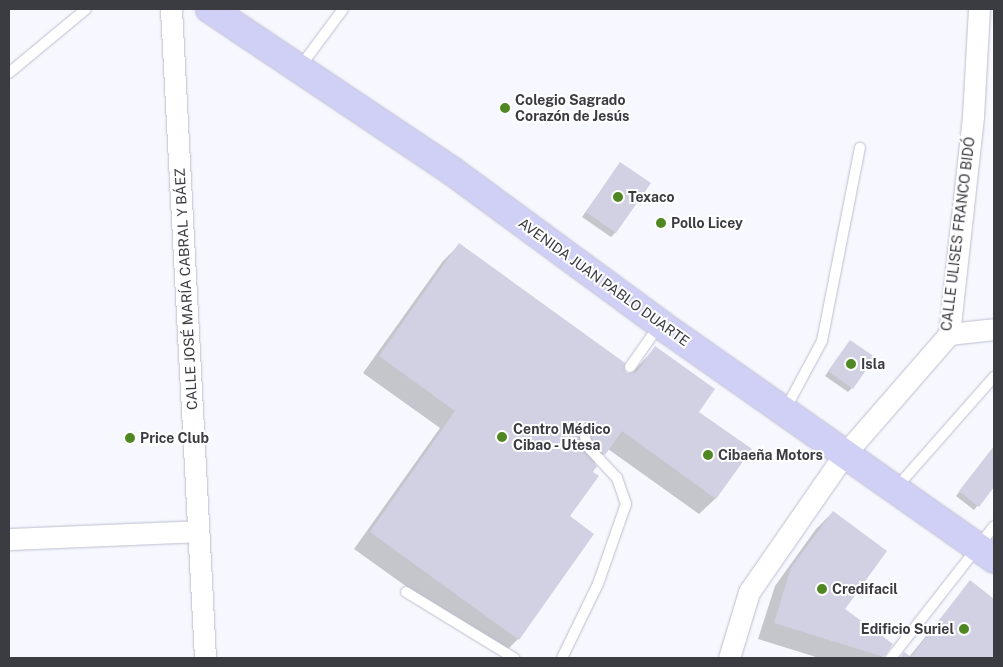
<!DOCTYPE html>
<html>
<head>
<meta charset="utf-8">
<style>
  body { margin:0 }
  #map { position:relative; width:1003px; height:667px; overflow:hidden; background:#f7f7ff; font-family:"Public Sans",sans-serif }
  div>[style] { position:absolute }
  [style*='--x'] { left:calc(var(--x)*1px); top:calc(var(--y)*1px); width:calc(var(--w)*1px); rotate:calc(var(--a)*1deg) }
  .shadow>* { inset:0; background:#0003 }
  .building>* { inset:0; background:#d1d1e3 }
  .roads { filter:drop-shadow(0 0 1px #bdbecf) drop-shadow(0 0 1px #bdbecf) }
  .service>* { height:10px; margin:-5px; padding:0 5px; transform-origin:5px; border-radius:5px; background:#fff }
  .minor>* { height:21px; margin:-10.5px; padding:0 10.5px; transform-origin:10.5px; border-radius:10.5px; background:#fff }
  .primary>* { height:28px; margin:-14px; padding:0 14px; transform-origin:14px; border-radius:14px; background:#d0d0f7 }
  .dots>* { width:14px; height:14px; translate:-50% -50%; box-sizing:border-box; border:2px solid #fff; border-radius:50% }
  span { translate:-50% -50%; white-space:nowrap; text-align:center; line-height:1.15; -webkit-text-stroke:4px #fff; paint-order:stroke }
  .poi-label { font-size:14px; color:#3b3b42; font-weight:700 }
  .left { translate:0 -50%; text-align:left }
  .right { translate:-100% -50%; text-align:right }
  .street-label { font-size:14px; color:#3b3b42 }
  .frame { position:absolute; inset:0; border:10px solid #3b3b42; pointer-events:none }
</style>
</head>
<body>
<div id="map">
  <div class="shadow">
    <div style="clip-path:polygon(620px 163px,616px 232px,611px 237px,582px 217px)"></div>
    <div style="clip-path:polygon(459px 245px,625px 374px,632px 373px,655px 348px,698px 412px,716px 498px,699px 514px,608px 449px,593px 465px,568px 517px,518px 639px,502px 655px,354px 549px,440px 428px,363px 373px,443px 261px)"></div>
    <div style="clip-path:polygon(850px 341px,852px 388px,848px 392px,825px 376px)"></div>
    <div style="clip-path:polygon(994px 447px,994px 485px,974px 510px,956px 496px)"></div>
    <div style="clip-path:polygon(833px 512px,843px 609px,883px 656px,881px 658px,819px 658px,758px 639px,775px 586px,816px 529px)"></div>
    <div style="clip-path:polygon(970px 582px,994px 600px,994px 658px,900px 658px,905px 654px,909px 657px)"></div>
  </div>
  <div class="building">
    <div style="clip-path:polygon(620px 162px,651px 183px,616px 233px,586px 212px)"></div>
    <div style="clip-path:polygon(459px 243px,625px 363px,626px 373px,637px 372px,655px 346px,715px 389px,699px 412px,752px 449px,716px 499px,622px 431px,605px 455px,593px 443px,589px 428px,580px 427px,577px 433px,580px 448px,597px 466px,593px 472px,599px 476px,570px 516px,594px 534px,519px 640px,370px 532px,455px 411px,379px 356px)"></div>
    <div style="clip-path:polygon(850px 340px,875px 357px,853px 389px,828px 371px)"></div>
    <div style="clip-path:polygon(994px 446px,994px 487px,979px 507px,959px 491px)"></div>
    <div style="clip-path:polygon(833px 511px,887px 551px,845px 609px,893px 644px,884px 657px,774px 623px,791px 568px)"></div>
    <div style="clip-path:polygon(970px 580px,994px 599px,994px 658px,900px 658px,904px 652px,911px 657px)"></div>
  </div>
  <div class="roads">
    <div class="service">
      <div style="--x:300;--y:67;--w:72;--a:-53.4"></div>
      <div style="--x:9;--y:73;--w:100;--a:-39.7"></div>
      <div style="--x:630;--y:367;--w:52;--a:-55.1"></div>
      <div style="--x:785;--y:410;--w:78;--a:-61.8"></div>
      <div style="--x:822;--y:341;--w:197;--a:-78.9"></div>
      <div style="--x:896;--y:488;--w:148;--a:-48.6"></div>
      <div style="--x:406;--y:592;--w:127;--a:31.4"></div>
      <div style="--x:562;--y:658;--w:82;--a:-64.1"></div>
      <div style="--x:598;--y:584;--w:85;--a:-70.7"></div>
      <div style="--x:626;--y:504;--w:28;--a:-109"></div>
      <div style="--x:617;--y:478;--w:44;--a:-133.2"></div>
      <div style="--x:587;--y:446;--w:14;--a:-102"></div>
      <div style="--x:891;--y:658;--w:167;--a:-52"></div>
    </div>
    <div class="minor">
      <div style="--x:171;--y:9;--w:650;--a:87"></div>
      <div style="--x:949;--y:334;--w:45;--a:-6.3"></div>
      <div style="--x:9;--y:539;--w:189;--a:-2.4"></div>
      <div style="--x:729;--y:658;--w:69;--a:-73.1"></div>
      <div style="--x:749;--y:592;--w:167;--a:-55.3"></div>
      <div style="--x:844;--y:455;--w:160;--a:-49"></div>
      <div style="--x:949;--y:334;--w:219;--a:-83.7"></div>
      <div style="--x:973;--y:116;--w:107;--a:-86.8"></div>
    </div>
    <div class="primary">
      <div style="--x:210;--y:9;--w:291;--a:33.8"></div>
      <div style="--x:452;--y:171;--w:258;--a:36.3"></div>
      <div style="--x:660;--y:324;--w:408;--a:35.1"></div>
    </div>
  </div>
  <div class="dots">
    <div style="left:505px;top:108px;background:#4f8823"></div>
    <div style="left:618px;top:197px;background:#4f8823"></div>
    <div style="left:661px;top:223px;background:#4f8823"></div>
    <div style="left:851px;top:364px;background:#4f8823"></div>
    <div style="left:502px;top:437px;background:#4f8823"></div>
    <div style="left:130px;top:438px;background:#4f8823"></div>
    <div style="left:708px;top:455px;background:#4f8823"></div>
    <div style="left:822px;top:589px;background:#4f8823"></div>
    <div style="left:964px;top:629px;background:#4f8823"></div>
  </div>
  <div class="poi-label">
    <span class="left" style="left:515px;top:108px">Colegio Sagrado<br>Corazón de Jesús</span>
    <span class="left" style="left:628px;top:197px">Texaco</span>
    <span class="left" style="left:671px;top:223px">Pollo Licey</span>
    <span class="left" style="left:861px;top:364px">Isla</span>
    <span class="left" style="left:513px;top:437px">Centro Médico<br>Cibao - Utesa</span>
    <span class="left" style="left:140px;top:438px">Price Club</span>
    <span class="left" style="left:718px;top:455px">Cibaeña Motors</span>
    <span class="left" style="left:832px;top:589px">Credifacil</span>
    <span class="right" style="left:954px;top:629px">Edificio Suriel</span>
  </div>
  <div class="street-label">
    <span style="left:958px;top:234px;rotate:-83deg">CALLE ULISES FRANCO BIDÓ</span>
    <span style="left:604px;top:282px;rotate:36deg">AVENIDA JUAN PABLO DUARTE</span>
    <span style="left:186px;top:289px;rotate:-93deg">CALLE JOSÉ MARÍA CABRAL Y BÁEZ</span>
  </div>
  <div class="frame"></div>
</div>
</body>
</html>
